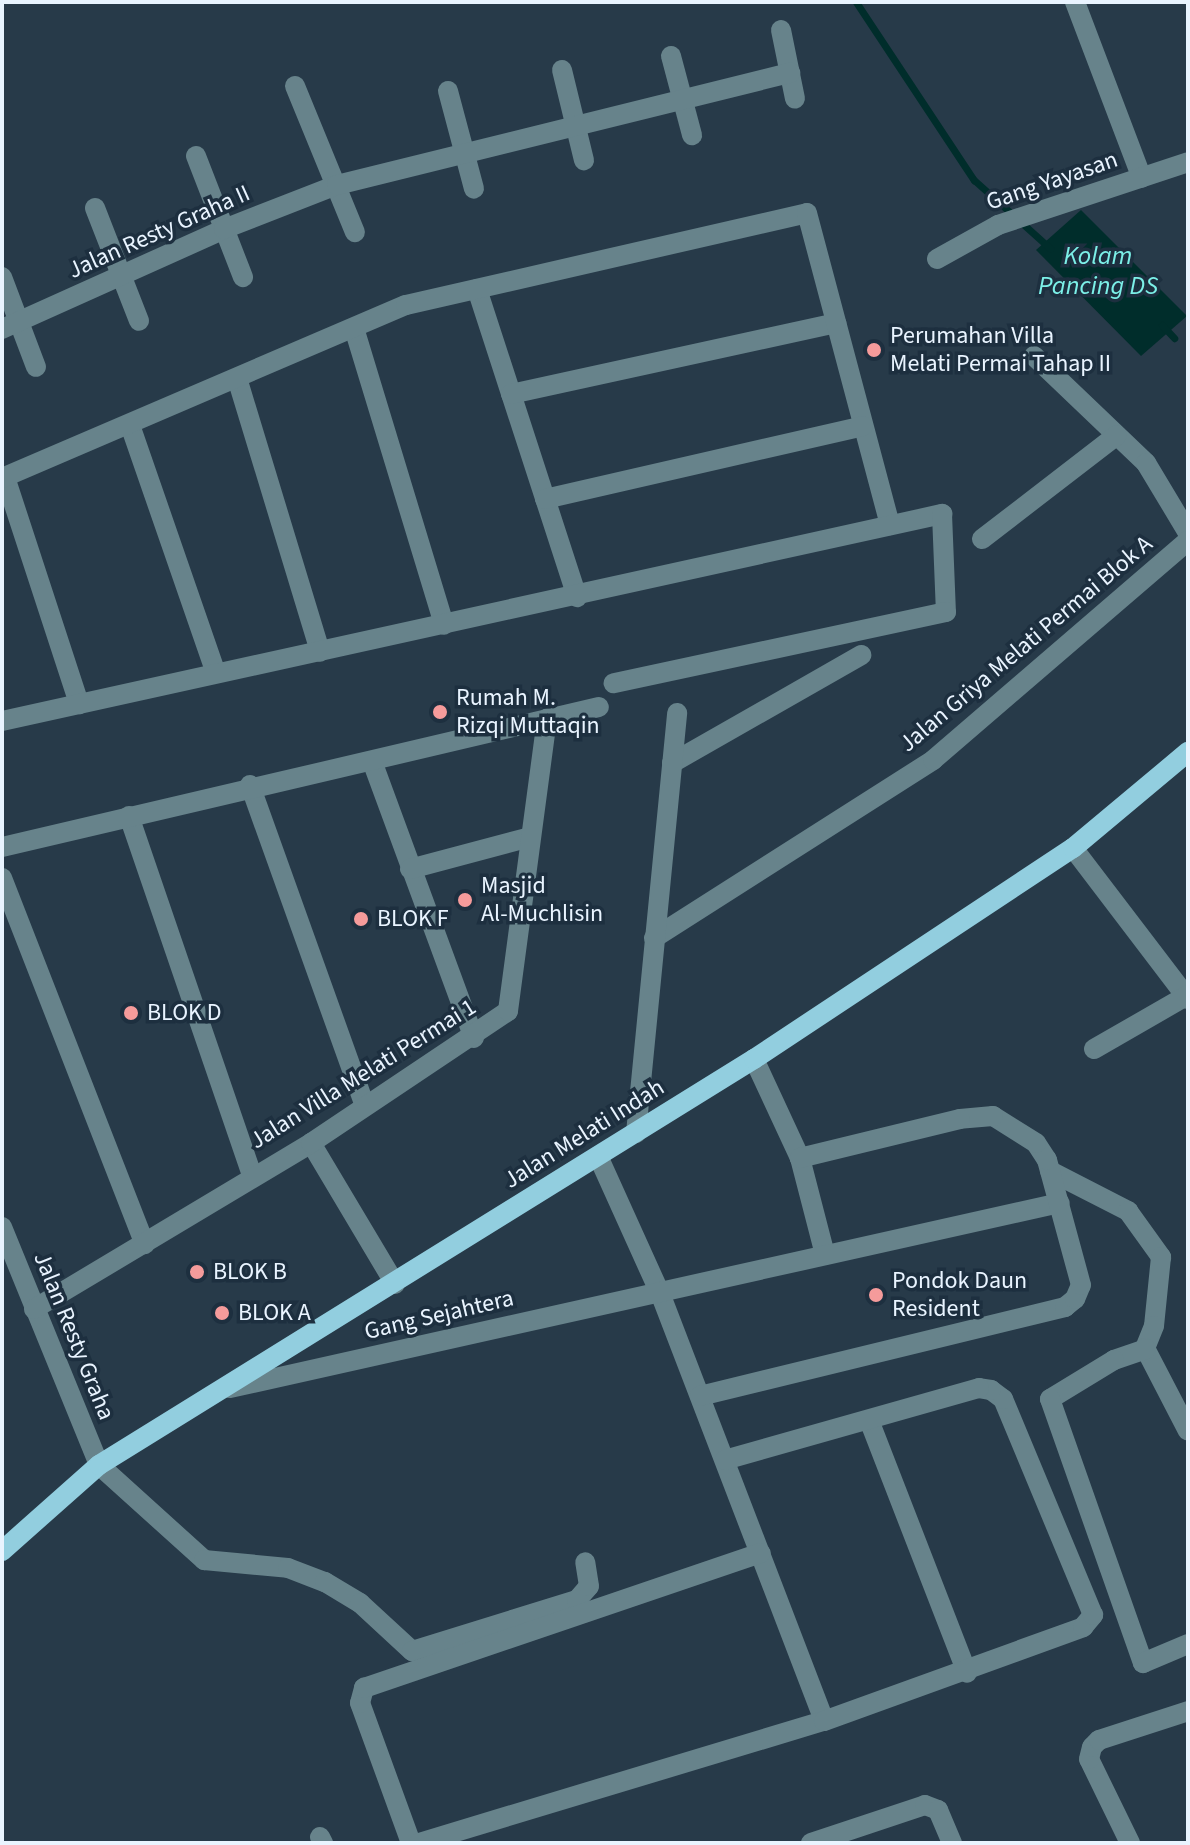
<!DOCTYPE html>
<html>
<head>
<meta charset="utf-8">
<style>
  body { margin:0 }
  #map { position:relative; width:1190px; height:1845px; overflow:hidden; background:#273a49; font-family:"Source Sans 3",sans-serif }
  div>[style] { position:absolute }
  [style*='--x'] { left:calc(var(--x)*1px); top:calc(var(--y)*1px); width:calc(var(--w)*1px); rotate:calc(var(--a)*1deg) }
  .water>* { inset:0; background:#002d2b }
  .stream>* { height:7px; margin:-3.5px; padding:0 3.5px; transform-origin:3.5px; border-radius:3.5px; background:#002d2b }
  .minor>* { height:20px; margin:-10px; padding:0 10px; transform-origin:10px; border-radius:10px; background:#67838b }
  .major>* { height:20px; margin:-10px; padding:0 10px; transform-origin:10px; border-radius:10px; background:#92cedf }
  .dots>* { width:22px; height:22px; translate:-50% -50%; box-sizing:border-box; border:4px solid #1d2f3f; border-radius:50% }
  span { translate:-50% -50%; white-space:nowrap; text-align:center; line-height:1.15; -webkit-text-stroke:7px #1d2f3f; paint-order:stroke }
  .street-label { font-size:24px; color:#e9f4ff }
  .poi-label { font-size:24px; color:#e9f4ff }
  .left { translate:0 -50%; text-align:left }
  .water-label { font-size:26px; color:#7cf0e8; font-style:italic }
  .frame { position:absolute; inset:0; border:4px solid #e9f4ff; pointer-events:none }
</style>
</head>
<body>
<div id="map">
  <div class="water">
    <div style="clip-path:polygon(1081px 210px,1187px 316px,1141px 356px,1036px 250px)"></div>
  </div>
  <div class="stream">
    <div style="--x:856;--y:2;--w:214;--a:56.5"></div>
    <div style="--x:974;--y:180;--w:103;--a:41.9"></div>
    <div style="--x:1162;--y:325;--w:18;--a:47"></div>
  </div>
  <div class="minor">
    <div style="--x:1075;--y:2;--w:188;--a:69.2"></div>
    <div style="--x:781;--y:30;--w:70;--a:78.5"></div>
    <div style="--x:671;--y:56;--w:82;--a:75.1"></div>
    <div style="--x:562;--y:70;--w:93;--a:76.3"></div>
    <div style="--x:295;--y:86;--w:158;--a:67.7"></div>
    <div style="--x:448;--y:91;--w:101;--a:75.1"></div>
    <div style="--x:196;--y:156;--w:130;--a:68.8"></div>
    <div style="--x:95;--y:208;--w:121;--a:68.7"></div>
    <div style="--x:937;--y:259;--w:70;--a:-29.1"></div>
    <div style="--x:998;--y:225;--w:200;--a:-18.3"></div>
    <div style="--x:2;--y:277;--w:96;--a:69.3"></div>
    <div style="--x:477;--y:289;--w:324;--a:72"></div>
    <div style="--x:354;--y:328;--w:310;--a:73.1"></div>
    <div style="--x:2;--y:329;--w:243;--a:-24.2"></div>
    <div style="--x:224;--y:229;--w:121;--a:-21.3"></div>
    <div style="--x:337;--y:185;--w:467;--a:-13.9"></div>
    <div style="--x:1034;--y:356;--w:155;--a:43.7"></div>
    <div style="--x:1146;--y:463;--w:82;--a:59"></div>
    <div style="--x:237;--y:378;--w:286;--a:73.1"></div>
    <div style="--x:511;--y:394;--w:333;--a:-12.3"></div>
    <div style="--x:130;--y:425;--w:260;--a:70.9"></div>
    <div style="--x:5;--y:477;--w:239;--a:71.9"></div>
    <div style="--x:2;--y:478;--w:439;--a:-23.2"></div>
    <div style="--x:406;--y:305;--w:411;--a:-12.9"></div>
    <div style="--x:807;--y:213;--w:323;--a:75.1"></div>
    <div style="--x:545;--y:499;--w:326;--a:-12.9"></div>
    <div style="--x:982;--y:539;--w:170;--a:-37.6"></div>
    <div style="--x:2;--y:721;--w:963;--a:-12.42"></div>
    <div style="--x:942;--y:514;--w:98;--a:87.7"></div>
    <div style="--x:946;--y:612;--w:340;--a:167.9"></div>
    <div style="--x:372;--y:761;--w:295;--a:69.8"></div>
    <div style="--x:672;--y:763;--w:218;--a:-29.7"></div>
    <div style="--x:250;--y:785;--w:339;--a:70.3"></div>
    <div style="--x:129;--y:816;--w:379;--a:71.1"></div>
    <div style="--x:2;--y:847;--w:613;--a:-13.2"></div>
    <div style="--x:1073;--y:848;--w:190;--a:52.7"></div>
    <div style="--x:410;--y:869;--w:124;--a:-14.9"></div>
    <div style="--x:2;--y:878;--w:393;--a:68.7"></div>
    <div style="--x:654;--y:938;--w:331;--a:-32.5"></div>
    <div style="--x:933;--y:760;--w:336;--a:-40.7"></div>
    <div style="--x:1094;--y:1049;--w:108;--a:-29.9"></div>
    <div style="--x:754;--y:1059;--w:109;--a:65.1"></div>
    <div style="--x:800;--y:1158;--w:100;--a:75.5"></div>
    <div style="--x:636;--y:1133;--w:422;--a:-84.4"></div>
    <div style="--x:311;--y:1143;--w:164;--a:59.2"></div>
    <div style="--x:598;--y:1156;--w:150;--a:65.7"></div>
    <div style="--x:660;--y:1293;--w:458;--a:69"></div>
    <div style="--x:1050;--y:1171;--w:88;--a:27.1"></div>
    <div style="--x:1128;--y:1211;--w:57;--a:54.3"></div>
    <div style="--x:1161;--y:1257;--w:69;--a:95.8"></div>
    <div style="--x:1154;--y:1326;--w:24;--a:112"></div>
    <div style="--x:1145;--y:1348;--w:93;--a:62.6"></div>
    <div style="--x:2;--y:1227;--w:257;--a:67.8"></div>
    <div style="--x:99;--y:1465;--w:142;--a:42.1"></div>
    <div style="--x:204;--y:1560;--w:84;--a:5.4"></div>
    <div style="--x:288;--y:1568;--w:40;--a:21"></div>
    <div style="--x:325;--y:1582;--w:41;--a:31"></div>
    <div style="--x:360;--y:1603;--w:71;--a:42.7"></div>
    <div style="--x:412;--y:1651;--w:173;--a:-17.2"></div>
    <div style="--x:577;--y:1600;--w:18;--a:-49"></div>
    <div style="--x:589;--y:1586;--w:24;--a:-99"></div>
    <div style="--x:34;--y:1309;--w:323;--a:-30.9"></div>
    <div style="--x:311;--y:1143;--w:237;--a:-33.8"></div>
    <div style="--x:508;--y:1011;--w:295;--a:-82.4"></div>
    <div style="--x:1146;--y:1349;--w:34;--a:161"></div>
    <div style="--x:1114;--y:1360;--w:75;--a:148.6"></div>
    <div style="--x:1050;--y:1399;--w:280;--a:70.6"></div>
    <div style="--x:1143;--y:1663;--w:49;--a:-22.9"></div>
    <div style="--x:230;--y:1388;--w:850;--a:-12.57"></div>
    <div style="--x:700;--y:1396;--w:376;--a:-13.7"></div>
    <div style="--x:1065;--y:1307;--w:13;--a:-39"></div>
    <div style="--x:1075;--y:1299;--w:15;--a:-67"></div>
    <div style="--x:1081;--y:1285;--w:130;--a:-105.2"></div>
    <div style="--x:1047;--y:1160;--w:20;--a:-123"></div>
    <div style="--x:1036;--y:1143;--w:51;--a:-147.9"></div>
    <div style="--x:993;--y:1116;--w:33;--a:175"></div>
    <div style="--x:960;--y:1119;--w:165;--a:166.3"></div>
    <div style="--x:869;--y:1420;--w:271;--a:68.8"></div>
    <div style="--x:320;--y:1837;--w:7;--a:63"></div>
    <div style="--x:411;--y:1843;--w:149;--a:-110"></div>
    <div style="--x:360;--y:1703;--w:16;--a:-75"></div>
    <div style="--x:364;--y:1688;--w:419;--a:-18.8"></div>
    <div style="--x:419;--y:1843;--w:423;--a:-16.8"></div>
    <div style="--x:824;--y:1721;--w:276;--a:-19.9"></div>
    <div style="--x:1083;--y:1627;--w:16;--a:-50"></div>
    <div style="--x:1093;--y:1615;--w:234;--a:-112.6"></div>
    <div style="--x:1003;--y:1399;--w:15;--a:-143"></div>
    <div style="--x:991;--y:1390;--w:12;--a:-171"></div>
    <div style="--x:979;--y:1388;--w:264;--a:164.2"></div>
    <div style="--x:811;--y:1843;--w:120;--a:-18.4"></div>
    <div style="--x:925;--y:1805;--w:14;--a:21"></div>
    <div style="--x:938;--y:1810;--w:36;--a:67"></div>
    <div style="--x:1130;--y:1843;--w:93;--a:-116"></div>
    <div style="--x:1089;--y:1759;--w:12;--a:-76"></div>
    <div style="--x:1092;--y:1747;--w:10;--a:-45"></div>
    <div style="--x:1099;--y:1740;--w:94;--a:-18"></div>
  </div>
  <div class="major">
    <div style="--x:2;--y:1551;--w:130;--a:-41.6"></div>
    <div style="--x:99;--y:1465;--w:771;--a:-31.79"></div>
    <div style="--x:754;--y:1059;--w:382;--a:-33.5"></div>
    <div style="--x:1073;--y:848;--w:150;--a:-39.9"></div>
  </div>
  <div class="dots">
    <div style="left:874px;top:350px;background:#f59b9b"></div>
    <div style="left:440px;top:712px;background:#f59b9b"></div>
    <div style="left:465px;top:900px;background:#f59b9b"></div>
    <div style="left:361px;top:919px;background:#f59b9b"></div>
    <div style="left:131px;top:1013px;background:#f59b9b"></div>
    <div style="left:197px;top:1272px;background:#f59b9b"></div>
    <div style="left:876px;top:1295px;background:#f59b9b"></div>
    <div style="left:222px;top:1313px;background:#f59b9b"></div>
  </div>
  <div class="street-label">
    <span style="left:1052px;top:181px;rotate:-19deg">Gang Yayasan</span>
    <span style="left:159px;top:232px;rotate:-24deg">Jalan Resty Graha II</span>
    <span style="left:1026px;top:644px;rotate:-40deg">Jalan Griya Melati Permai Blok A</span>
    <span style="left:363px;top:1074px;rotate:-32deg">Jalan Villa Melati Permai 1</span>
    <span style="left:584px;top:1134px;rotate:-32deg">Jalan Melati Indah</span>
    <span style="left:439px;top:1315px;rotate:-13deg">Gang Sejahtera</span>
    <span style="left:74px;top:1336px;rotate:68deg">Jalan Resty Graha</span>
  </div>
  <div class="poi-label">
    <span class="left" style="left:890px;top:350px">Perumahan Villa<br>Melati Permai Tahap II</span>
    <span class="left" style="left:456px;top:712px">Rumah M.<br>Rizqi Muttaqin</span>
    <span class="left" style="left:481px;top:900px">Masjid<br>Al-Muchlisin</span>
    <span class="left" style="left:377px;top:919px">BLOK F</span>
    <span class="left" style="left:147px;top:1013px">BLOK D</span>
    <span class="left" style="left:213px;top:1272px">BLOK B</span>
    <span class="left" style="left:892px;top:1295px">Pondok Daun<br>Resident</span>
    <span class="left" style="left:238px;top:1313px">BLOK A</span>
  </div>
  <div class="water-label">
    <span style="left:1098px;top:271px">Kolam<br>Pancing DS</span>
  </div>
  <div class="frame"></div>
</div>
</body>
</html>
